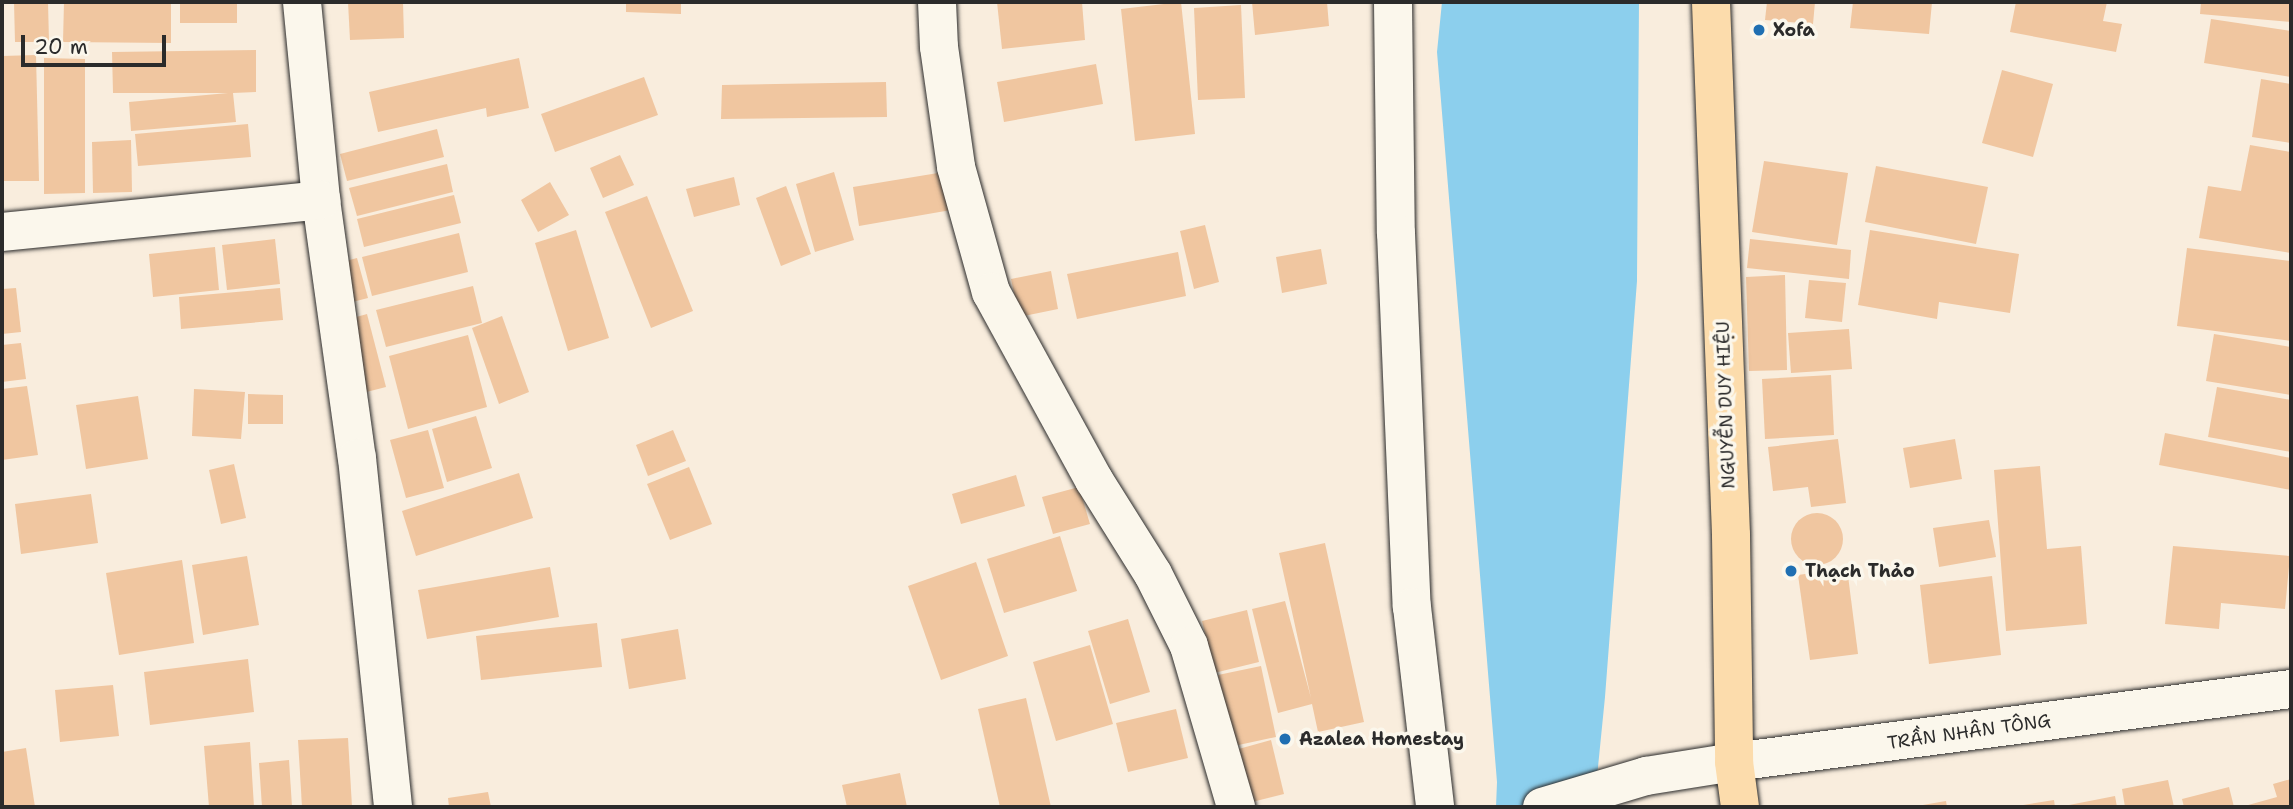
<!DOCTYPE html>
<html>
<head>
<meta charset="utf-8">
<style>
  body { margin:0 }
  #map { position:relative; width:2293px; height:809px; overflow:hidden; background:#f9eddd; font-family:"Shantell Sans",sans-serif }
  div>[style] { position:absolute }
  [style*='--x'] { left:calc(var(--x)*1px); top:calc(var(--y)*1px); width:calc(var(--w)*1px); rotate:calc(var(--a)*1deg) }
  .water>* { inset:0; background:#8ccfed }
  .building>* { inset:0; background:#f0c6a0 }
  .round { border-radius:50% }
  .roads { filter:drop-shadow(0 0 2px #2b2b2b) drop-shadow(0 0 2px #2b2b2b) }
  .minor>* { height:38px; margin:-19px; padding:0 19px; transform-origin:19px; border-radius:19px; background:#fbf7ec }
  .major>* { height:38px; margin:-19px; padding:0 19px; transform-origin:19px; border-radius:19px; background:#fcdcac }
  .dots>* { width:19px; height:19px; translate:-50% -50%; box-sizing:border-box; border:4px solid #fbf7ec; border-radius:50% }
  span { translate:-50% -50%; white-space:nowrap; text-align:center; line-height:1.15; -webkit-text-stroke:7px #fbf7ec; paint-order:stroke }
  .poi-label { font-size:18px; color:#2b2b2b; font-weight:700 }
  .left { translate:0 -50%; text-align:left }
  .street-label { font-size:18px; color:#2b2b2b }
  .frame { position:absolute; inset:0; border:4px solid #2b2b2b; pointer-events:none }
  .scale { position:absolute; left:21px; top:35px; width:145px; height:32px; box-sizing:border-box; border:4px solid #2b2b2b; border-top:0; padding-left:9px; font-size:21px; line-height:24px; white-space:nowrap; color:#2b2b2b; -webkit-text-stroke:5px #fbf7ec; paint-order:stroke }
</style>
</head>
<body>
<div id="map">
  <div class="water">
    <div style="clip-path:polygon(1442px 2px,1639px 2px,1637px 281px,1605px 697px,1594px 807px,1496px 807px,1497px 782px,1437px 52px)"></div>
  </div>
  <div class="building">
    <div style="clip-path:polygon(14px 2px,48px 2px,49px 42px,15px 42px)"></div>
    <div style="clip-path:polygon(64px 2px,171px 2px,171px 43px,63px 42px)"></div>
    <div style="clip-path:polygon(180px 2px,237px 2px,237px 23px,180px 23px)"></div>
    <div style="clip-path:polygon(348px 2px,403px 2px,404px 38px,350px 40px)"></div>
    <div style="clip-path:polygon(626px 2px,681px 2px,681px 14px,626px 12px)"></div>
    <div style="clip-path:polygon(997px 2px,1082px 2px,1085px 40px,1002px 49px)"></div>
    <div style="clip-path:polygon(1181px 2px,1195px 134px,1135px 141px,1121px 9px)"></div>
    <div style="clip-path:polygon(1252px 2px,1327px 2px,1329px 26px,1255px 35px)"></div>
    <div style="clip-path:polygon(1767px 2px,1815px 2px,1813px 24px,1765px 20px)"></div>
    <div style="clip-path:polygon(1853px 2px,1932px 2px,1929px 34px,1850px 28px)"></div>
    <div style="clip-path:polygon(2016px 2px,2107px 2px,2103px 21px,2122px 24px,2116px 52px,2010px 32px)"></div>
    <div style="clip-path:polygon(2201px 2px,2291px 2px,2291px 22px,2200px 14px)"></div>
    <div style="clip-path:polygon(1241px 5px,1245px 98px,1198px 100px,1194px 8px)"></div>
    <div style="clip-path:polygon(2211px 19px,2291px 31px,2291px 77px,2204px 63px)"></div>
    <div style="clip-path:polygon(256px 50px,256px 92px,233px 93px,236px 122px,131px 131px,129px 102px,228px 93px,113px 93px,112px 52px)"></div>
    <div style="clip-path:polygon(36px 55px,39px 181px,2px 181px,2px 56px)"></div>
    <div style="clip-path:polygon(44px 58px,85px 59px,85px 193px,44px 194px)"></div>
    <div style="clip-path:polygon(519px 58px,529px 108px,487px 117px,486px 108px,378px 132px,369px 92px)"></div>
    <div style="clip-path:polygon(1096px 64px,1103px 104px,1004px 122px,997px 82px)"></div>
    <div style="clip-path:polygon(2002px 70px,2053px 84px,2033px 157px,1982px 143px)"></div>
    <div style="clip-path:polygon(644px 77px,658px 115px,555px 152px,541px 114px)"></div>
    <div style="clip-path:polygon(2261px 79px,2291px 84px,2291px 143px,2252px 137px)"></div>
    <div style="clip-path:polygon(886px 82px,887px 117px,721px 119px,722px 85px)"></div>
    <div style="clip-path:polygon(248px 124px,251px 157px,138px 166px,135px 134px)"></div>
    <div style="clip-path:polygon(437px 129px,444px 157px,347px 181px,340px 154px)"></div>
    <div style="clip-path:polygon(131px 140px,132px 192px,93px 193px,92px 142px)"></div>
    <div style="clip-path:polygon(2250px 145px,2291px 152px,2291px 253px,2199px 238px,2208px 186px,2241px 191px)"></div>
    <div style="clip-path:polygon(620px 155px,634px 185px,603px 198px,590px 168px)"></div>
    <div style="clip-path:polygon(1764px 161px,1848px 173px,1837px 245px,1752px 232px)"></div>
    <div style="clip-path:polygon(447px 164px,453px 192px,357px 216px,349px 188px)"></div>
    <div style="clip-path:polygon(1876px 166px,1988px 187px,1976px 244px,1865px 222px)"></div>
    <div style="clip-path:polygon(834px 172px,854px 240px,815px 252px,796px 184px)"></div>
    <div style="clip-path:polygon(944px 172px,951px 210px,859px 226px,853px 187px)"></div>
    <div style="clip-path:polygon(734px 177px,740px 205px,694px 217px,686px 189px)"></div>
    <div style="clip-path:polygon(550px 182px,569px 215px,538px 232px,521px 200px)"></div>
    <div style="clip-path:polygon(786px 186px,811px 254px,781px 266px,756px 198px)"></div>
    <div style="clip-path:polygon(454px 195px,461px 223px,364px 247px,357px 219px)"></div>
    <div style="clip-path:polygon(647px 196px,693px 311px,651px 328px,605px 212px)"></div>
    <div style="clip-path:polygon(1205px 225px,1219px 282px,1194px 289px,1180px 231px)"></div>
    <div style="clip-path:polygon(576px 230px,609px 338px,568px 351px,535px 243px)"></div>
    <div style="clip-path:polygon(1870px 230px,2019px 254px,2010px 313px,1939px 302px,1937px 319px,1858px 305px)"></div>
    <div style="clip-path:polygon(459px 233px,468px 272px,372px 296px,362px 257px)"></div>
    <div style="clip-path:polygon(275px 239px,280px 284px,227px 290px,222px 245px)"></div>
    <div style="clip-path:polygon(1750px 239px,1851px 250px,1849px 279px,1747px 268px)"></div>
    <div style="clip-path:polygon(215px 247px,219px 290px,153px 297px,149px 254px)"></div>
    <div style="clip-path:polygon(2187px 248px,2291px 261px,2291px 341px,2177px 326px)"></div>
    <div style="clip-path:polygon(1321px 249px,1327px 284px,1282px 293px,1276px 257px)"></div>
    <div style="clip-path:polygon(1178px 252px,1186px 296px,1077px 319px,1067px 274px)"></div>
    <div style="clip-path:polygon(357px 258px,368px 298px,333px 307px,323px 267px)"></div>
    <div style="clip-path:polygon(1051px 271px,1058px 309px,1019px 317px,1011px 279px)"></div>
    <div style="clip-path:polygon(1785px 275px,1787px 370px,1749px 371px,1746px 277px)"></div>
    <div style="clip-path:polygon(1809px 280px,1846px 283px,1842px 322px,1805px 318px)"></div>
    <div style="clip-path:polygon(473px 286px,482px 323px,386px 347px,376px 310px)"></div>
    <div style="clip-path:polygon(16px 288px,21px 332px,2px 334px,2px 289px)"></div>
    <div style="clip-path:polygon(280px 288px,283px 320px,181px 329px,179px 297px)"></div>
    <div style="clip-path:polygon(367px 314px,386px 387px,343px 398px,342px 321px)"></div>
    <div style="clip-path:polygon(502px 316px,529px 392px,499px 404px,472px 328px)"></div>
    <div style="clip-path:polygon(1849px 329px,1852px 369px,1791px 373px,1788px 333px)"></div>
    <div style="clip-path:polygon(2214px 334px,2291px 347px,2291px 395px,2206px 381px)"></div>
    <div style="clip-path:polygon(468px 335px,487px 407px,408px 429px,389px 356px)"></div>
    <div style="clip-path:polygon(21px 343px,26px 379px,2px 382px,2px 345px)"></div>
    <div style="clip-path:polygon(1831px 375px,1834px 435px,1765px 439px,1762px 379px)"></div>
    <div style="clip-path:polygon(27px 386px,38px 455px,2px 460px,2px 389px)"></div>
    <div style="clip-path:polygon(2217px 387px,2291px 400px,2291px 452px,2208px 437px)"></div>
    <div style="clip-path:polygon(194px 389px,245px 392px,241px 439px,192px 436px)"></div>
    <div style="clip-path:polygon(248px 394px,283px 395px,283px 424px,248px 424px)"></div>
    <div style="clip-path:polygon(138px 396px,148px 459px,86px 469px,76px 405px)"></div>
    <div style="clip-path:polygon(476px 416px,492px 468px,447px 482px,432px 429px)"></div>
    <div style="clip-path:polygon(428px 430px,444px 488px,406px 498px,390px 440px)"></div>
    <div style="clip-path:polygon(673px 430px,686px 461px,648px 476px,636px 445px)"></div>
    <div style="clip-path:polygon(2165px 433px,2291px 458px,2291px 490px,2159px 465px)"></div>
    <div style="clip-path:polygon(1838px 439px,1846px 503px,1811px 507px,1808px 487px,1773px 491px,1768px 447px)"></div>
    <div style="clip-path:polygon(1955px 439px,1962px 479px,1910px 488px,1903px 448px)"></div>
    <div style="clip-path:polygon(234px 464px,246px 518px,221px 524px,209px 470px)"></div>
    <div style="clip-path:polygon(2040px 466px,2047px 549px,2081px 546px,2087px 624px,2006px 631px,1994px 470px)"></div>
    <div style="clip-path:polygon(689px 467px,712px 524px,670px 540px,647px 484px)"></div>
    <div style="clip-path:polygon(519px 473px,533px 518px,416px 556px,402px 511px)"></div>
    <div style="clip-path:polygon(1016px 475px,1025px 506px,961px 524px,952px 494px)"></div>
    <div style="clip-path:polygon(1079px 487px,1090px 524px,1053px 534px,1042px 497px)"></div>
    <div style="clip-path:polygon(91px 494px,98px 543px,21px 554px,15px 504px)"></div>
    <div class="round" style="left:1791px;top:513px;width:52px;height:52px"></div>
    <div style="clip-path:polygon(1989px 520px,1996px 557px,1939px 567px,1933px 528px)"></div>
    <div style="clip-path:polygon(1060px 536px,1077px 591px,1004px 613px,987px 559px)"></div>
    <div style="clip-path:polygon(1325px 543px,1364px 722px,1318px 732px,1312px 704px,1278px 713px,1252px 609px,1285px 601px,1311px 698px,1279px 553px)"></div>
    <div style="clip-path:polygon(2173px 546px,2290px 556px,2285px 609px,2221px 603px,2219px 629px,2165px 624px)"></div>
    <div style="clip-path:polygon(247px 556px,259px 625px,203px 635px,192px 565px)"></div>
    <div style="clip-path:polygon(182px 560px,194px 643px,119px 655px,106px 573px)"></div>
    <div style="clip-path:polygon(976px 562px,1008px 656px,941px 680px,908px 586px)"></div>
    <div style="clip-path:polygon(550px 567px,559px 617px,427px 639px,418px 590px)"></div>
    <div style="clip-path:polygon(1847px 568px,1858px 654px,1810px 660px,1798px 575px)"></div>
    <div style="clip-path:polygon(1992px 576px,2001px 655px,1929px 664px,1920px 585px)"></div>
    <div style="clip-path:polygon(1247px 610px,1259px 662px,1214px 673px,1202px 621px)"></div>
    <div style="clip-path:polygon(1128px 619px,1150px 692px,1110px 704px,1088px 631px)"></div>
    <div style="clip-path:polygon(597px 623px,602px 667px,481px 680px,476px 636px)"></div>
    <div style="clip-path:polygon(678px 629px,686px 679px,629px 689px,621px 639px)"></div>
    <div style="clip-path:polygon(1090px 645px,1113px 724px,1056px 741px,1033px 662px)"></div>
    <div style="clip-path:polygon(248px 659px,254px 712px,150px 725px,144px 672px)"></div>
    <div style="clip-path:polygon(1261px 666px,1276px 737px,1234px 746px,1218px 675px)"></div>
    <div style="clip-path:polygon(113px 685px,119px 736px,60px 742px,55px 690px)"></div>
    <div style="clip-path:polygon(1026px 698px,1051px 807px,1000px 807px,978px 709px)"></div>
    <div style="clip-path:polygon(1176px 709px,1188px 758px,1128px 772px,1116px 723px)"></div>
    <div style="clip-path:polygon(348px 738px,352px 807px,302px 807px,298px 740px)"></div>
    <div style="clip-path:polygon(1271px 740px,1284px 794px,1248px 803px,1235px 750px)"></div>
    <div style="clip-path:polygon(250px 742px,254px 807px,209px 807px,204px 746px)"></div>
    <div style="clip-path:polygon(26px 748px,35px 807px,2px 807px,2px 752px)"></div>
    <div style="clip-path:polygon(289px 760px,292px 807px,262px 807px,259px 763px)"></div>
    <div style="clip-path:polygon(900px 773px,907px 807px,847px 807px,842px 785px)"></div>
    <div style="clip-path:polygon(2291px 779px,2291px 807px,2241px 807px,2277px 797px,2273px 784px)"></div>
    <div style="clip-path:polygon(2168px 780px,2174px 807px,2125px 807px,2122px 789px)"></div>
    <div style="clip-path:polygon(2229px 787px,2234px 807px,2184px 807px,2182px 799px)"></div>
    <div style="clip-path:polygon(488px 792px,491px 807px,449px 807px,448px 798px)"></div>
    <div style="clip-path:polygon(2115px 796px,2117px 807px,2069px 807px,2069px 805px)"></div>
    <div style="clip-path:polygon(2054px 800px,2055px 807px,2017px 807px,2017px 806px)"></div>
    <div style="clip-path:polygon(1946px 801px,1947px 807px,1918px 807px,1917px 806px)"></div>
  </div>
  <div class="roads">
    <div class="minor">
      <div style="--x:302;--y:2;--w:199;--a:84.5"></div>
      <div style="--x:321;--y:200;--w:260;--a:82.1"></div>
      <div style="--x:357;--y:458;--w:351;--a:84.1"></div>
      <div style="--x:937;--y:2;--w:45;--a:87.5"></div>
      <div style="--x:939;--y:47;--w:121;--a:81.9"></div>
      <div style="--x:956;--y:167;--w:130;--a:74.4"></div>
      <div style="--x:991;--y:292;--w:214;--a:61.3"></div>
      <div style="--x:1094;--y:480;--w:111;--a:57.9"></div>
      <div style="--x:1153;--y:574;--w:80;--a:63.4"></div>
      <div style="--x:1189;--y:646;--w:168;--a:73.7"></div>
      <div style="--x:1393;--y:2;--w:231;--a:89.3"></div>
      <div style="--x:1396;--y:233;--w:374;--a:87.6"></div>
      <div style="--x:1412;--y:607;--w:201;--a:83.4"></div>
      <div style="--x:2;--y:232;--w:321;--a:-5.7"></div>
      <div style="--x:1542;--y:807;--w:109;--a:-16.6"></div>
      <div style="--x:1646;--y:776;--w:89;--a:-9"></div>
      <div style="--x:1734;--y:762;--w:562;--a:-7.47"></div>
    </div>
    <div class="major">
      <div style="--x:1711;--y:2;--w:533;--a:87.85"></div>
      <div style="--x:1731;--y:535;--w:227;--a:89.2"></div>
      <div style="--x:1734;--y:762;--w:45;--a:82.4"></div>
    </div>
  </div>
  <div class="dots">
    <div style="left:1759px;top:30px;background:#1f6fb2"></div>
    <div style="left:1791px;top:571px;background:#1f6fb2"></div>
    <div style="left:1285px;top:739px;background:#1f6fb2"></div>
  </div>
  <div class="poi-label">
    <span class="left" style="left:1773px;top:30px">Xofa</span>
    <span class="left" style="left:1805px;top:571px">Thạch Thảo</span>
    <span class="left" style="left:1299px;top:739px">Azalea Homestay</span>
  </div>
  <div class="street-label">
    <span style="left:1726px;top:405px;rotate:-92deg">NGUYỄN DUY HIỆU</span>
    <span style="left:1969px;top:732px;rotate:-8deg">TRẦN NHÂN TÔNG</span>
  </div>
  <div class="frame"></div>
  <div class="scale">20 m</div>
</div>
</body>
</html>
